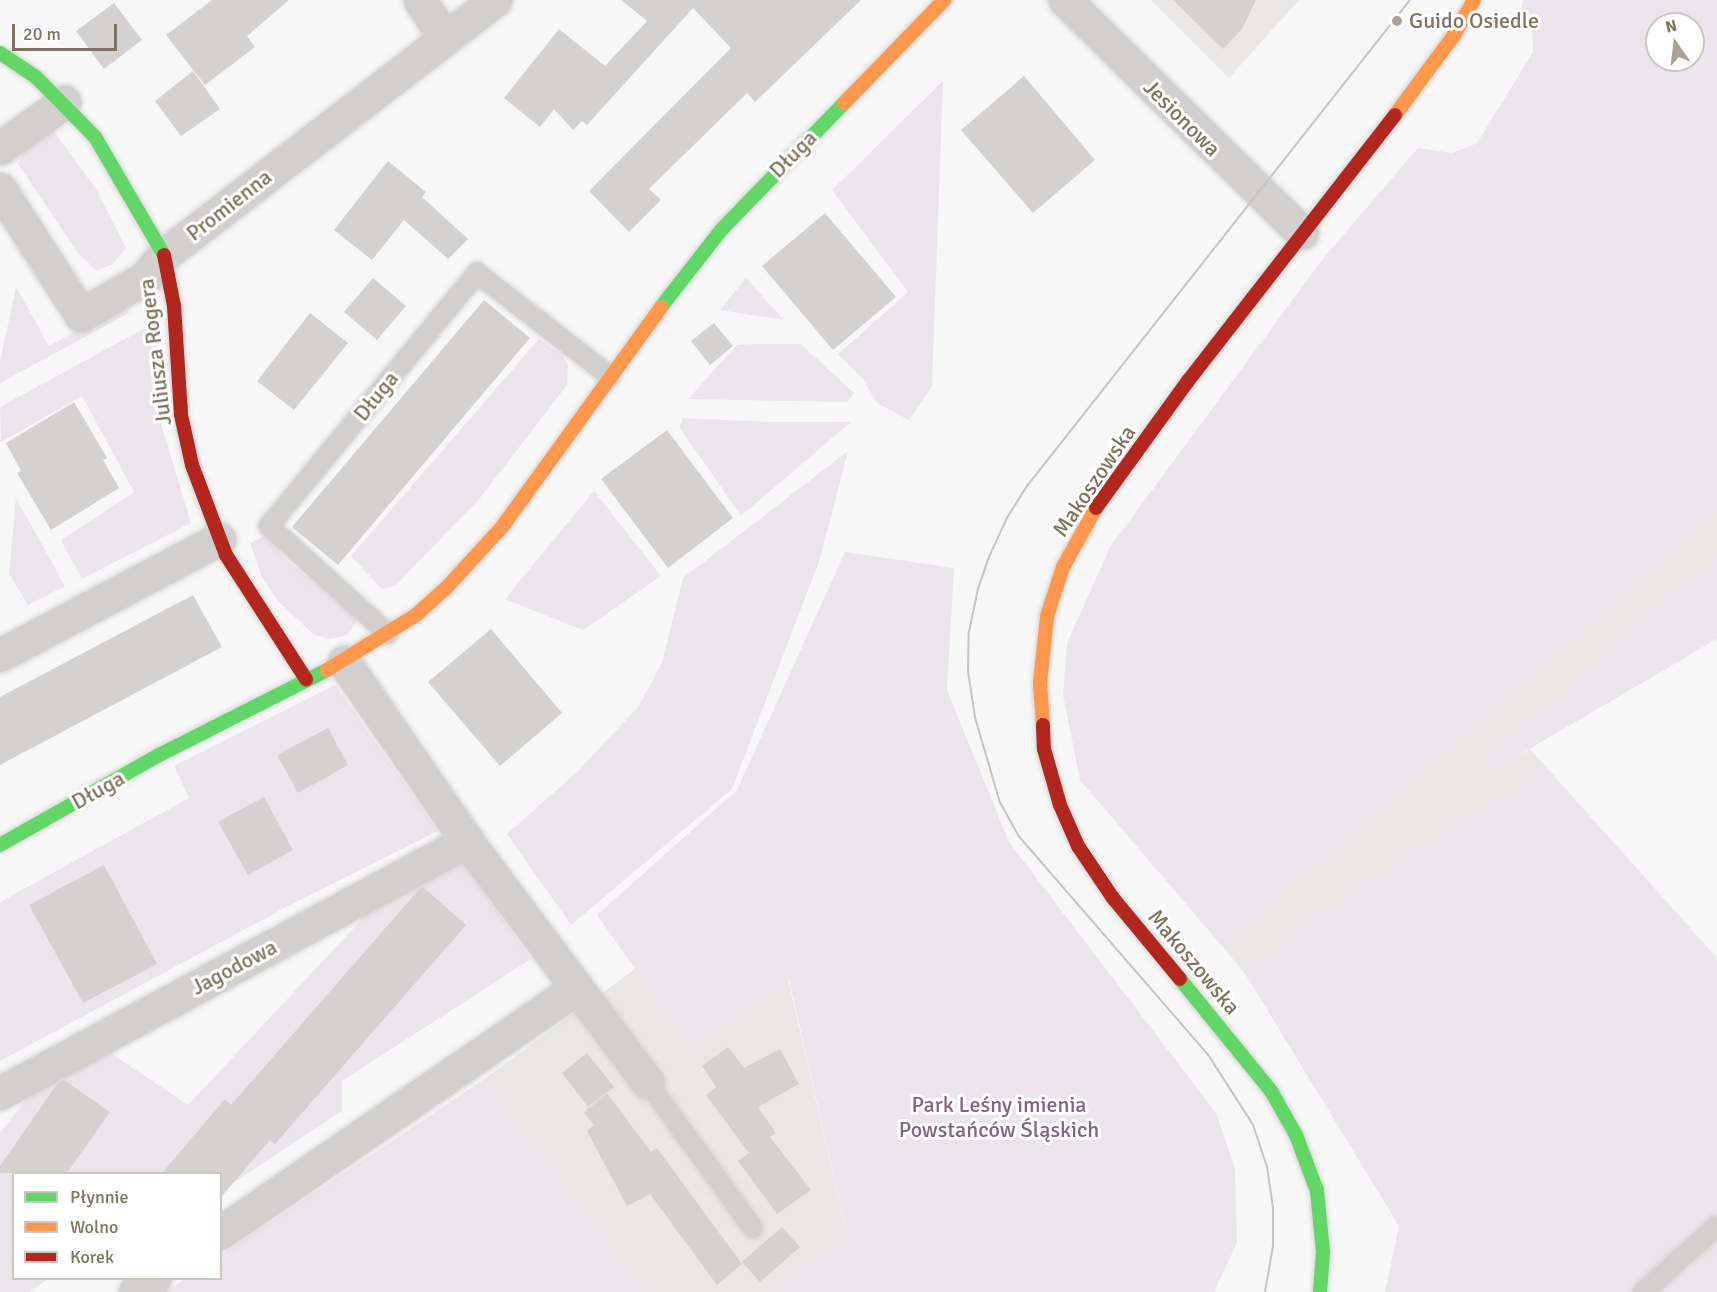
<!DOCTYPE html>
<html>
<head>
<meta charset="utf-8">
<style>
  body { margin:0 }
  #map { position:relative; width:1717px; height:1292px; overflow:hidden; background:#f7f7f8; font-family:Signika,sans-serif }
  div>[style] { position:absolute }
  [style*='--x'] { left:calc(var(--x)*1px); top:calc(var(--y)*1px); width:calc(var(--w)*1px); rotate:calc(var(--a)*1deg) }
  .built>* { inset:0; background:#e8e7e6 }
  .green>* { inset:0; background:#eae5eb }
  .building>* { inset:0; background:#d3d2d0 }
  .roads { filter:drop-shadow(0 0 2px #d5d4d3) drop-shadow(0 0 2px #d5d4d3) }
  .lane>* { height:20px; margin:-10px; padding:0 10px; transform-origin:10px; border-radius:10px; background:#d1d0ce }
  .street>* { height:33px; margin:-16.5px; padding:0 16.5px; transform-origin:16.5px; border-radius:16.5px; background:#d1d0ce }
  .fast>* { height:14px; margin:-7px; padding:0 7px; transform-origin:7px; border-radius:7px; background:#63d668 }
  .slow>* { height:14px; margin:-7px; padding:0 7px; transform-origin:7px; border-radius:7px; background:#ff974d }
  .jam>* { height:14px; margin:-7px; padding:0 7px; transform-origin:7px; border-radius:7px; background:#b3261e }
  .tram>* { height:1.5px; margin:-0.75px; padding:0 0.75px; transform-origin:0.75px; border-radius:0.75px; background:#c6c5c3 }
  .dots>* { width:16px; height:16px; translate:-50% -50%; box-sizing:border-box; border:3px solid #fff; border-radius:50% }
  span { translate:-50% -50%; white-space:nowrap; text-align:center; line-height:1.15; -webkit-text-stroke:6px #fff; paint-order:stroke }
  .poi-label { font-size:22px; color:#7d735e }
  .left { translate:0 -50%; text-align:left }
  .street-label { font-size:22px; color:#7d735e }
  .park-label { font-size:22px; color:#80657f }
  .legend { position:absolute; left:12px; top:1172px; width:210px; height:108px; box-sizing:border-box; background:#fff; border:2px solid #cbc7bf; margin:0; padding:8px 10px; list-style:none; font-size:18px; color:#7d735e }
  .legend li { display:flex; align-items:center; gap:12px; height:30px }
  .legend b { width:30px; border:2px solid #cbc7bf }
  .north { position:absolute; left:1645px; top:12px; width:60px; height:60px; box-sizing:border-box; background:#fff; border:2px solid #cbc7bf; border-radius:50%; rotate:346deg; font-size:16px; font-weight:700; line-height:24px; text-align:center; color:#7d735e }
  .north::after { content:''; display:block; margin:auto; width:21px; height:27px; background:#a8a194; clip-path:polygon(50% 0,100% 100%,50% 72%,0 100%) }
  .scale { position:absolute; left:12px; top:24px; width:105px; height:27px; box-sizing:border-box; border:3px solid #7d735e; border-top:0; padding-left:8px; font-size:18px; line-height:21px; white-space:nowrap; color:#7d735e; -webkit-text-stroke:4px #fff; paint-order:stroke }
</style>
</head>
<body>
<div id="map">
  <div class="built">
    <div style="clip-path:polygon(1151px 0,1299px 0,1229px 78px)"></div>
    <div style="clip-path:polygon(1717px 511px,1717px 555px,1486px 760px,1495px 769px,1530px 749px,1547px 768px,1336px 902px,1246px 975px,1222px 946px)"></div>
    <div style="clip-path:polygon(635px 969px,689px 1045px,788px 979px,847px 1234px,774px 1292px,644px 1292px,483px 1080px)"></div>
  </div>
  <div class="green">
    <div style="clip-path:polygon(evenodd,1523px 0,1717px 0,1717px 511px,1222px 946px,1080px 780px,1063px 695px,1067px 643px,1110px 547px,1322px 260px,1418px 148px,1452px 153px,1477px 143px,1533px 52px,1532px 29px,1521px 10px,1523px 0,1657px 24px,1693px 24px,1693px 60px,1657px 60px,1657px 24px)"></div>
    <div style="clip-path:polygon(943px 81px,932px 386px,909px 420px,877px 403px,863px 379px,838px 354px,908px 292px,832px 190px)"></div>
    <div style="clip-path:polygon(53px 130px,96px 189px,126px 248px,114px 263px,97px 271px,77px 252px,18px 164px,26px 147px)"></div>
    <div style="clip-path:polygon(746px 278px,784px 320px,720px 310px)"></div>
    <div style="clip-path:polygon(16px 287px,49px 346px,124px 303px,129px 313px,0 383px,0 362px)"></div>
    <div style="clip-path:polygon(147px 327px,156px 333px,159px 417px,191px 523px,82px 579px,61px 540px,134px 492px,82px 396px,1px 442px,0 407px)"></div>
    <div style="clip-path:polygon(539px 339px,563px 356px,568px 366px,567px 385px,480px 498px,395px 586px,382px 589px,351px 556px)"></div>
    <div style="clip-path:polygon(754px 344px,801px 344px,854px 393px,847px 402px,688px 399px,737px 345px)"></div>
    <div style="clip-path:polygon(682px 418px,768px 422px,851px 422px,741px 516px,680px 428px)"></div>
    <div style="clip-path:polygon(848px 451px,820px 559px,732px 789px,571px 925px,507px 834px,578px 771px,638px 707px,662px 663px,683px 578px)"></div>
    <div style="clip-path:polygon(594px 491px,661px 576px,583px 630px,505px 599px)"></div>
    <div style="clip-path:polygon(16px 498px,65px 586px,28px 605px,9px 574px)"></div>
    <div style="clip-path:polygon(267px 535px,287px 561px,353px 612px,358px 619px,347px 635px,330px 639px,314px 635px,279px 602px,262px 577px,250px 543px)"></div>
    <div style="clip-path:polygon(845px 552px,954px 568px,947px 690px,1009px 842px,1216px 1113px,1235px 1168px,1237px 1243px,1214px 1292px,774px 1292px,847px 1234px,789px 979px,689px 1045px,597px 915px,737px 790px)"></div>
    <div style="clip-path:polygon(1717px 555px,1717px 639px,1495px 769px,1486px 760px)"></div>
    <div style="clip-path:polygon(335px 685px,438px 831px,292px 904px,0 1061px,0 902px,189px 798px,174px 766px)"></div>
    <div style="clip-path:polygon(1547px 768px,1717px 958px,1717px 1292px,1385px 1292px,1399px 1226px,1246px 975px,1336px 902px)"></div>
    <div style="clip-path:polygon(459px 858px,531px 959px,342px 1081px,342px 1111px,221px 1191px,220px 1174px,14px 1174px,14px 1278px,48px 1279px,29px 1292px,0 1292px,0 1133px,48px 1071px,100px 1046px,188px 1105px,397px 882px)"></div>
    <div style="clip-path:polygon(483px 1080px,644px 1292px,165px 1292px,185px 1279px,220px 1278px,221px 1255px)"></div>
  </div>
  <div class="building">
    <div style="clip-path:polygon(212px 0,289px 0,247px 36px,255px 47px,205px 85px,166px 35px)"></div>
    <div style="clip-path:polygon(621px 0,861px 0,755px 102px,747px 93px,649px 189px,661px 200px,629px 232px,589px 191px,731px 48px,693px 8px,587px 125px,582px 121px,573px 130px,554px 109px,540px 127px,504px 98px,559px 29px,605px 66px,647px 21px)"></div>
    <div style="clip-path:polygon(1173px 0,1256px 0,1242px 29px,1223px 49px)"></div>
    <div style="clip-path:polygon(114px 3px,142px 40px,104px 69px,76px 31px)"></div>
    <div style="clip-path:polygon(193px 71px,220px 109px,181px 136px,155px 101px)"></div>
    <div style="clip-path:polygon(1024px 76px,1095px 160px,1033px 213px,961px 130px)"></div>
    <div style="clip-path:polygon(388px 161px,426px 192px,422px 197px,468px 239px,448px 259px,404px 220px,372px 260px,334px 230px)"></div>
    <div style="clip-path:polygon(825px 213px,896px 297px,833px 350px,762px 266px)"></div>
    <div style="clip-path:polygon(373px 278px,406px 306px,377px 340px,344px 312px)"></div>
    <div style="clip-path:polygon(484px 300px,530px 338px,338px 565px,292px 527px)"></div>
    <div style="clip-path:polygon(310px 313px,348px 343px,294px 410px,257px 381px)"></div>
    <div style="clip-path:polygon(714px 323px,733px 346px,710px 365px,691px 341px)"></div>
    <div style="clip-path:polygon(74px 402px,107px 458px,103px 460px,119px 488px,51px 530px,17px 473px,21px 471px,6px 443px)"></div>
    <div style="clip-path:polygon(667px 430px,733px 518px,668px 568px,601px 479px)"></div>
    <div style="clip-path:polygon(193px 595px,222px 647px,0 765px,0 697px)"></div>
    <div style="clip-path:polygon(491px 629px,562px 713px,500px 766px,428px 682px)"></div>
    <div style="clip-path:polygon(328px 728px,348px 765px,298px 793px,277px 755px)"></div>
    <div style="clip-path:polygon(264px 797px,293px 850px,248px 875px,218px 822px)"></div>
    <div style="clip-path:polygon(104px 865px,157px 964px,83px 1003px,29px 905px)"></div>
    <div style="clip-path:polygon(422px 886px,466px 925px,275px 1144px,270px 1140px,220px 1198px,220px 1173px,162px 1173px,225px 1099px,231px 1105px)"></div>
    <div style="clip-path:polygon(728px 1047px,744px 1068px,780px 1049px,799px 1084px,758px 1107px,776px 1133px,770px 1137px,811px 1190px,777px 1214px,738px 1161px,749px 1153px,706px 1095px,716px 1087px,702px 1066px)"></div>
    <div style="clip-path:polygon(587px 1053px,614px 1087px,588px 1107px,562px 1073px)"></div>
    <div style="clip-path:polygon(64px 1080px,110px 1112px,67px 1173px,0 1173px,0 1166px,57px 1084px)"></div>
    <div style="clip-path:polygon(607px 1093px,651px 1152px,657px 1148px,742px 1264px,717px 1285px,650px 1194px,627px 1206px,587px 1131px,594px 1125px,584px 1112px)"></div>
    <div style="clip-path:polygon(782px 1227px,800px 1247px,760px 1282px,742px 1262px)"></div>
  </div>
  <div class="roads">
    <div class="lane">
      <div style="--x:388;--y:634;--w:161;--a:-137.8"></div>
      <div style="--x:269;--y:526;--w:328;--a:-50.6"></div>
      <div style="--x:477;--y:273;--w:168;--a:37.8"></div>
      <div style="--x:648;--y:1083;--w:179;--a:54.1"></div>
      <div style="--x:1643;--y:1292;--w:99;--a:-41.7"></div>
    </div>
    <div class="street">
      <div style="--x:420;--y:0;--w:46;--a:57.3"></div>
      <div style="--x:1065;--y:0;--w:332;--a:44.5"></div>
      <div style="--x:0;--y:148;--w:79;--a:-35.7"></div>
      <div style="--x:0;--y:189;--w:150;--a:57.3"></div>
      <div style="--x:81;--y:315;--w:75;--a:-30.3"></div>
      <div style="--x:146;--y:277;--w:28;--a:-51"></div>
      <div style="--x:164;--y:255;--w:418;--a:-37.6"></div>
      <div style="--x:0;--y:655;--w:248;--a:-27.9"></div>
      <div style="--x:344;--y:662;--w:217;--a:55.5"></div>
      <div style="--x:467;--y:841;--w:302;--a:53.2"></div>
      <div style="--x:0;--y:1093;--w:531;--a:-28.35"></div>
      <div style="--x:220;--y:1233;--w:433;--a:-34.5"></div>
      <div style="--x:135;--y:1292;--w:24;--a:-35"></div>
    </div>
    <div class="fast">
      <div style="--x:0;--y:53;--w:43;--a:33.7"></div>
      <div style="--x:36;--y:77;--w:84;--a:45.5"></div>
      <div style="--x:95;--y:137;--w:137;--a:59.7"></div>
      <div style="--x:661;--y:307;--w:99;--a:-52"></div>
      <div style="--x:722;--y:229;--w:175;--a:-45.9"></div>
      <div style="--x:0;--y:845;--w:183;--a:-29.5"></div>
      <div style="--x:159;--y:755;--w:188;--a:-26.8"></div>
      <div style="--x:1180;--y:979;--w:144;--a:50.9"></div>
      <div style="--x:1271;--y:1091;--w:51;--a:60.4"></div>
      <div style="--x:1296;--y:1135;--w:60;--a:69.4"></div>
      <div style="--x:1317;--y:1191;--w:61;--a:84.4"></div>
      <div style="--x:1323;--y:1252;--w:40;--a:94.3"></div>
    </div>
    <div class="slow">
      <div style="--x:844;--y:103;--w:144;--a:-45.8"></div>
      <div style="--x:1395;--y:115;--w:99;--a:-53.6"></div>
      <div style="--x:1454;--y:35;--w:40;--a:-60.3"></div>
      <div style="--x:327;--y:670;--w:105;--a:-31.7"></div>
      <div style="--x:416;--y:615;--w:42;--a:-42.1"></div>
      <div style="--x:447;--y:587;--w:81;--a:-47.5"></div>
      <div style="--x:502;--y:527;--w:271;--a:-54.1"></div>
      <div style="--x:1043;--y:725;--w:42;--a:-94.1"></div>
      <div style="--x:1040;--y:683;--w:67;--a:-84"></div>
      <div style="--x:1047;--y:616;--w:52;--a:-71.9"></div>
      <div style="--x:1063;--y:567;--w:68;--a:-60.8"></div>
    </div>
    <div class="jam">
      <div style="--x:164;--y:255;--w:52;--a:78.9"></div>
      <div style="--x:174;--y:306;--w:109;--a:86.3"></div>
      <div style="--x:181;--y:415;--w:51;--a:77.6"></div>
      <div style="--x:192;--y:465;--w:96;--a:69.3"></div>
      <div style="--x:226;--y:555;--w:148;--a:57.2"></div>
      <div style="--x:1096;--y:508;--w:157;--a:-54.1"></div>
      <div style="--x:1188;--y:381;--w:337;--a:-52.1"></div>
      <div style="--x:1043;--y:725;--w:24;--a:88"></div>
      <div style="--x:1044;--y:749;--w:58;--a:74.1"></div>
      <div style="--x:1060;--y:805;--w:45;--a:66.3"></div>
      <div style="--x:1078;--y:846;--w:63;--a:56.1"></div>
      <div style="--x:1113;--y:898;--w:105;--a:50.4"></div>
    </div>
  </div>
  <div class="tram">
    <div style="--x:1265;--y:1292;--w:47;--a:-80.1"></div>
    <div style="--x:1273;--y:1246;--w:38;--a:-90"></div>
    <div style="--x:1273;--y:1208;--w:41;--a:-98.3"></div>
    <div style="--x:1267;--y:1167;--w:44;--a:-108.4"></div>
    <div style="--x:1253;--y:1125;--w:83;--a:-122.7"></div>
    <div style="--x:1208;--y:1055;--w:289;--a:-130.9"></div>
    <div style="--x:1019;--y:837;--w:39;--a:-119"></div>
    <div style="--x:1000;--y:803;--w:89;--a:-106.4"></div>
    <div style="--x:975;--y:718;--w:48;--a:-98.5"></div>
    <div style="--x:968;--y:671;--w:39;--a:-89"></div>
    <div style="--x:969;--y:632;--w:44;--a:-78.2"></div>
    <div style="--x:978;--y:589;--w:36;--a:-71"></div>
    <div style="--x:990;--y:555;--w:41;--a:-65.3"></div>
    <div style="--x:1007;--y:518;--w:39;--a:-58"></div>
    <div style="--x:1028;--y:485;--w:617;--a:-51.78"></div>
  </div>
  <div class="dots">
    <div style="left:1397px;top:21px;background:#a8a194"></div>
  </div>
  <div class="poi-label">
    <span class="left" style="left:1409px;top:21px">Guido Osiedle</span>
  </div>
  <div class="street-label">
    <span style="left:1182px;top:118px;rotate:45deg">Jesionowa</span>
    <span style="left:793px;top:154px;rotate:-45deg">Długa</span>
    <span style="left:229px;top:205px;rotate:-38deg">Promienna</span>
    <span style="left:155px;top:352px;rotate:-97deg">Juliusza Rogera</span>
    <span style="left:376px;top:396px;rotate:-51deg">Długa</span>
    <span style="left:1094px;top:481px;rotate:-56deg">Makoszowska</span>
    <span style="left:98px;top:790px;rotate:-29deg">Długa</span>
    <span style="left:1194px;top:962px;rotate:50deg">Makoszowska</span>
    <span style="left:234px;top:967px;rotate:-28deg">Jagodowa</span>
  </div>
  <div class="park-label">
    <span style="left:999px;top:1117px">Park Leśny imienia<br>Powstańców Śląskich</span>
  </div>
  <ul class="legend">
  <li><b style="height:8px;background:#63d668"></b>Płynnie</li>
  <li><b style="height:8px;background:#ff974d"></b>Wolno</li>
  <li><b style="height:8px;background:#b3261e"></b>Korek</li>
  </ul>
  <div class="north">N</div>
  <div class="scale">20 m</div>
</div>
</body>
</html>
